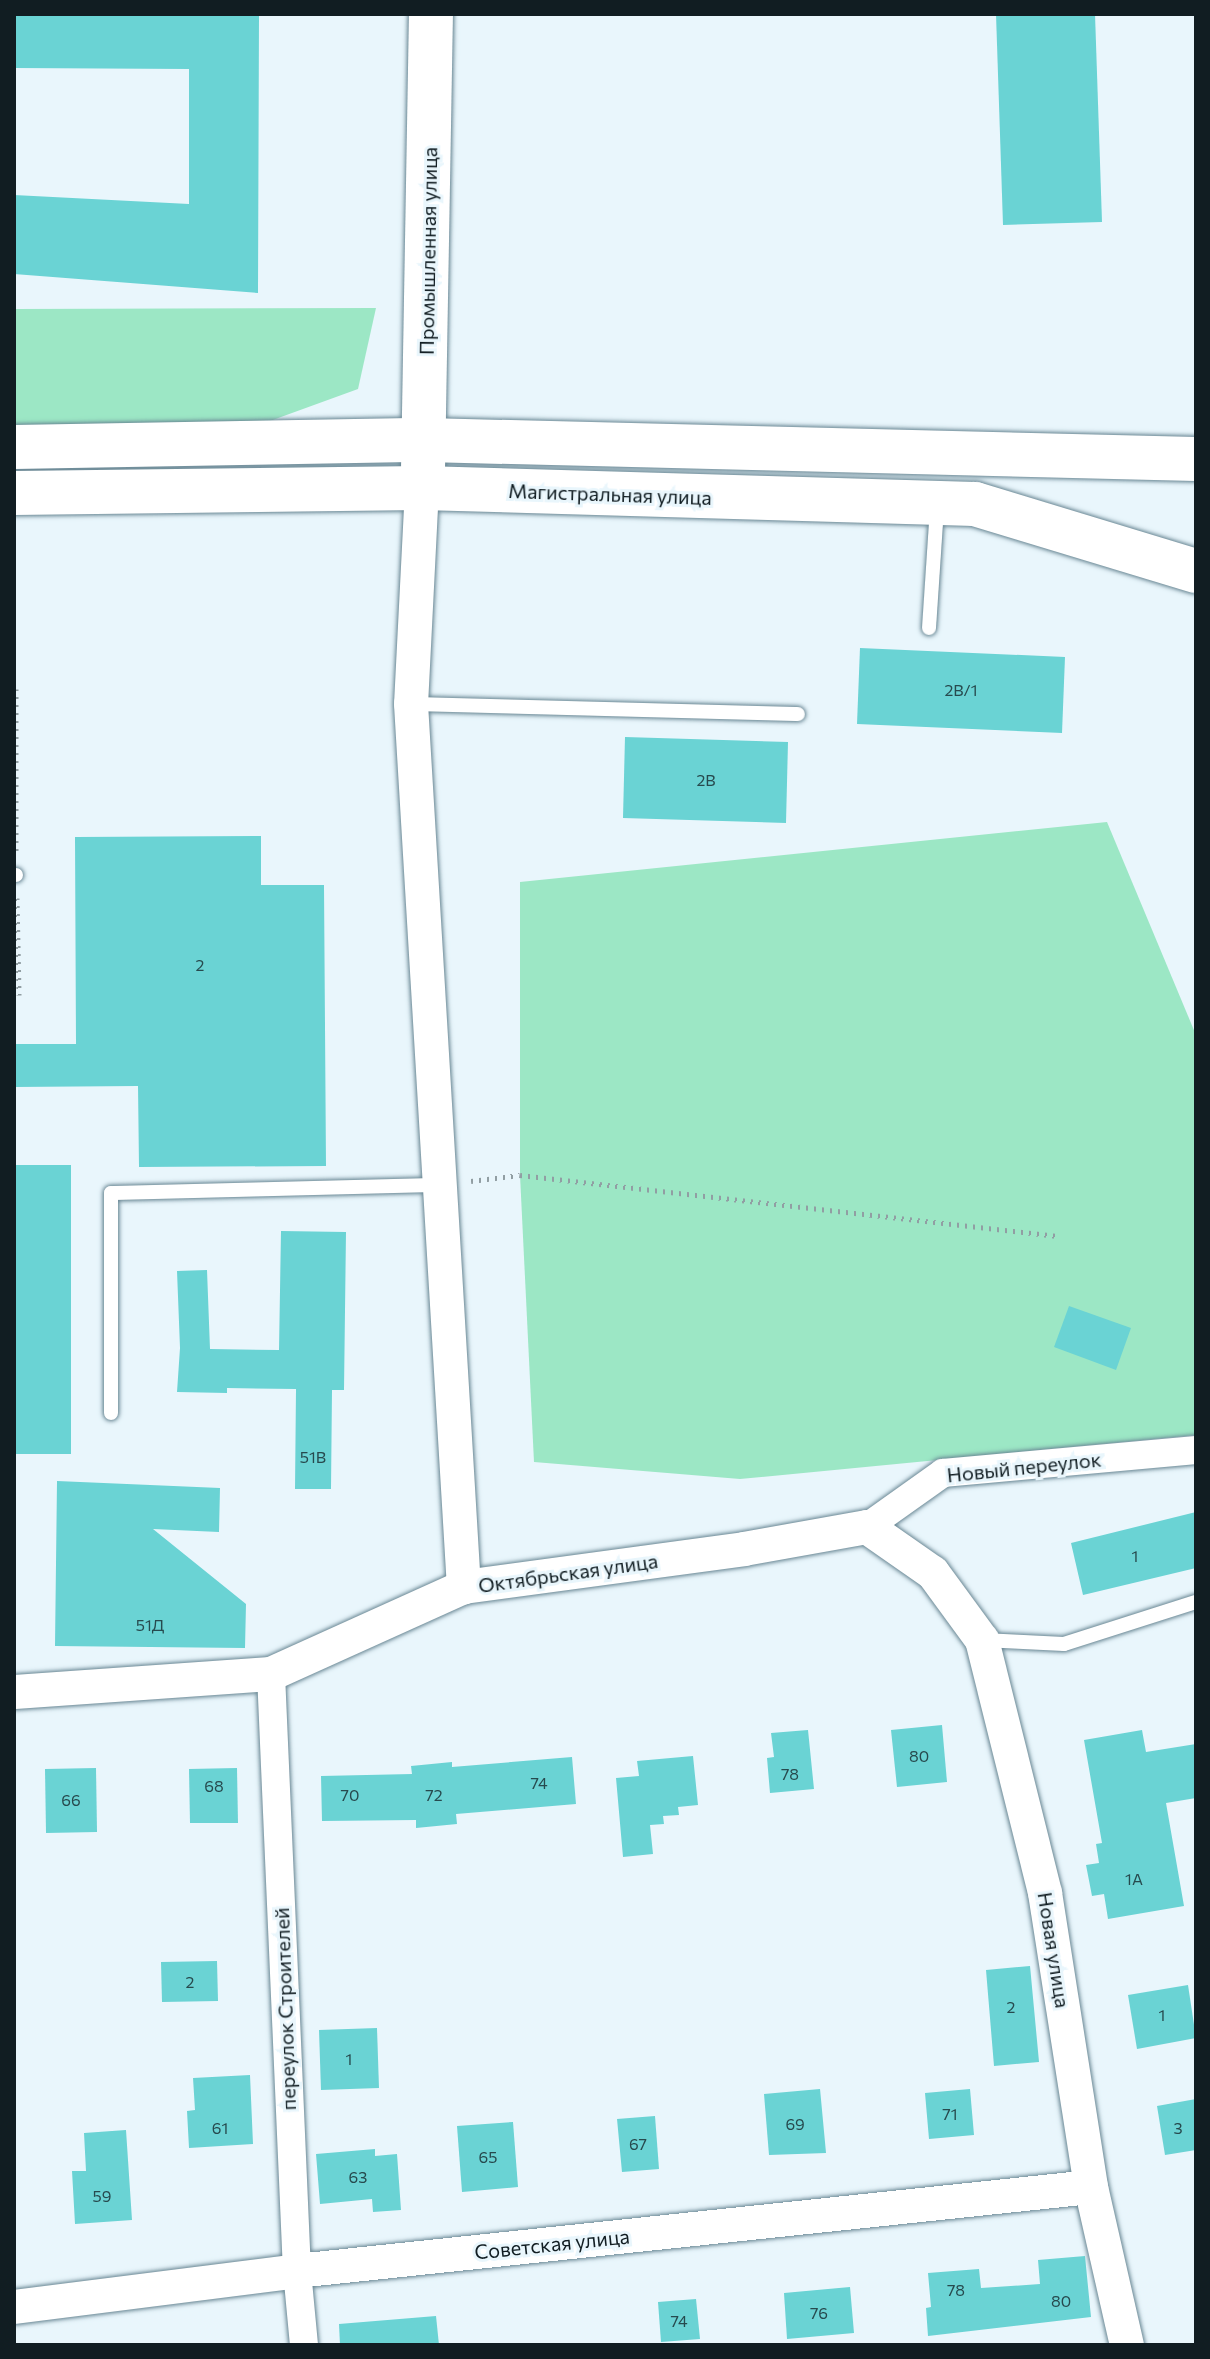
<!DOCTYPE html>
<html>
<head>
<meta charset="utf-8">
<style>
  body { margin:0 }
  #map { position:relative; width:1210px; height:2359px; overflow:hidden; background:#e9f6fc; font-family:Commissioner,sans-serif }
  div>[style] { position:absolute }
  [style*='--x'] { left:calc(var(--x)*1px); top:calc(var(--y)*1px); width:calc(var(--w)*1px); rotate:calc(var(--a)*1deg) }
  .green>* { inset:0; background:#9ce7c5 }
  .building>* { inset:0; background:#6ad3d4 }
  .path>* { height:5px; margin-top:-2.5px; transform-origin:0; background:repeating-linear-gradient(90deg,#919ea3 0 2px,transparent 0 8px) }
  .roads { filter:drop-shadow(0 0 2px #698794) drop-shadow(0 0 2px #698794) }
  .service>* { height:14px; margin:-7px; padding:0 7px; transform-origin:7px; border-radius:7px; background:#fff }
  .minor>* { height:28px; margin:-14px; padding:0 14px; transform-origin:14px; border-radius:14px; background:#fff }
  .tertiary>* { height:34px; margin:-17px; padding:0 17px; transform-origin:17px; border-radius:17px; background:#fff }
  .primary>* { height:44px; margin:-22px; padding:0 22px; transform-origin:22px; border-radius:22px; background:#fff }
  span { translate:-50% -50%; white-space:nowrap; text-align:center; line-height:1.15; -webkit-text-stroke:6px #e9f6fc; paint-order:stroke }
  .number-label { font-size:16px; color:#274a4e }
  .number-label span { -webkit-text-stroke-width:0 }
  .street-label { font-size:20px; color:#111d22 }
  .frame { position:absolute; inset:0; border:16px solid #111d22; pointer-events:none }
</style>
</head>
<body>
<div id="map">
  <div class="green">
    <div style="clip-path:polygon(376px 308px,358px 389px,259px 425px,14px 428px,14px 309px)"></div>
    <div style="clip-path:polygon(1107px 822px,1196px 1035px,1196px 1435px,740px 1479px,534px 1462px,520px 1175px,520px 882px)"></div>
  </div>
  <div class="building">
    <div style="clip-path:polygon(14px 14px,259px 14px,258px 293px,14px 274px,14px 195px,189px 204px,189px 69px,14px 68px)"></div>
    <div style="clip-path:polygon(996px 14px,1095px 14px,1102px 222px,1003px 225px)"></div>
    <div style="clip-path:polygon(860px 648px,1065px 657px,1062px 733px,857px 724px)"></div>
    <div style="clip-path:polygon(625px 737px,788px 742px,786px 823px,623px 818px)"></div>
    <div style="clip-path:polygon(261px 836px,261px 885px,324px 885px,326px 1166px,139px 1167px,138px 1086px,14px 1087px,14px 1044px,76px 1044px,75px 837px)"></div>
    <div style="clip-path:polygon(14px 1165px,71px 1165px,71px 1454px,14px 1454px)"></div>
    <div style="clip-path:polygon(281px 1231px,346px 1232px,344px 1390px,332px 1390px,331px 1489px,295px 1489px,296px 1389px,227px 1388px,227px 1393px,177px 1392px,180px 1348px,177px 1271px,207px 1270px,210px 1349px,279px 1350px)"></div>
    <div style="clip-path:polygon(1069px 1306px,1131px 1328px,1116px 1370px,1054px 1347px)"></div>
    <div style="clip-path:polygon(57px 1481px,220px 1488px,219px 1532px,153px 1529px,246px 1604px,245px 1648px,55px 1646px)"></div>
    <div style="clip-path:polygon(1196px 1512px,1196px 1568px,1083px 1595px,1071px 1543px)"></div>
    <div style="clip-path:polygon(942px 1725px,947px 1782px,897px 1787px,891px 1730px)"></div>
    <div style="clip-path:polygon(808px 1730px,814px 1789px,770px 1793px,767px 1758px,774px 1757px,771px 1733px)"></div>
    <div style="clip-path:polygon(1142px 1730px,1146px 1752px,1196px 1744px,1196px 1798px,1166px 1803px,1184px 1906px,1108px 1919px,1104px 1894px,1092px 1896px,1086px 1865px,1099px 1863px,1096px 1844px,1102px 1843px,1084px 1740px)"></div>
    <div style="clip-path:polygon(693px 1756px,698px 1805px,678px 1807px,679px 1815px,663px 1816px,664px 1824px,650px 1825px,653px 1854px,623px 1857px,616px 1778px,639px 1776px,637px 1761px)"></div>
    <div style="clip-path:polygon(572px 1757px,576px 1804px,456px 1814px,457px 1824px,416px 1828px,416px 1820px,322px 1821px,321px 1776px,412px 1774px,411px 1766px,452px 1762px,452px 1767px)"></div>
    <div style="clip-path:polygon(96px 1768px,97px 1832px,46px 1833px,45px 1769px)"></div>
    <div style="clip-path:polygon(237px 1768px,238px 1823px,190px 1823px,189px 1769px)"></div>
    <div style="clip-path:polygon(217px 1961px,218px 2001px,162px 2002px,161px 1962px)"></div>
    <div style="clip-path:polygon(1030px 1966px,1039px 2062px,994px 2066px,986px 1970px)"></div>
    <div style="clip-path:polygon(1188px 1985px,1196px 2038px,1137px 2049px,1128px 1995px)"></div>
    <div style="clip-path:polygon(377px 2028px,379px 2088px,321px 2090px,319px 2030px)"></div>
    <div style="clip-path:polygon(250px 2075px,253px 2144px,189px 2148px,187px 2111px,195px 2110px,193px 2078px)"></div>
    <div style="clip-path:polygon(820px 2089px,826px 2153px,769px 2155px,764px 2094px)"></div>
    <div style="clip-path:polygon(970px 2089px,974px 2135px,929px 2139px,925px 2093px)"></div>
    <div style="clip-path:polygon(1196px 2099px,1196px 2150px,1165px 2155px,1157px 2106px)"></div>
    <div style="clip-path:polygon(655px 2116px,659px 2169px,622px 2172px,617px 2119px)"></div>
    <div style="clip-path:polygon(513px 2122px,518px 2187px,462px 2192px,457px 2126px)"></div>
    <div style="clip-path:polygon(126px 2130px,132px 2220px,75px 2224px,72px 2171px,86px 2171px,84px 2133px)"></div>
    <div style="clip-path:polygon(375px 2149px,375px 2156px,397px 2154px,401px 2210px,373px 2212px,372px 2199px,320px 2204px,316px 2154px)"></div>
    <div style="clip-path:polygon(1085px 2256px,1091px 2317px,928px 2336px,926px 2308px,931px 2307px,928px 2273px,979px 2269px,981px 2288px,1040px 2284px,1038px 2260px)"></div>
    <div style="clip-path:polygon(850px 2287px,854px 2333px,787px 2339px,784px 2293px)"></div>
    <div style="clip-path:polygon(696px 2299px,700px 2339px,661px 2342px,658px 2302px)"></div>
    <div style="clip-path:polygon(436px 2316px,439px 2345px,340px 2345px,339px 2324px)"></div>
  </div>
  <div class="path">
    <div style="--x:16;--y:689;--w:163;--a:90"></div>
    <div style="--x:17;--y:898;--w:97;--a:88.8"></div>
    <div style="--x:471;--y:1181;--w:49;--a:-7"></div>
    <div style="--x:520;--y:1175;--w:541;--a:6.47"></div>
  </div>
  <div class="roads">
    <div class="service">
      <div style="--x:929;--y:628;--w:120;--a:-86.2"></div>
      <div style="--x:412;--y:704;--w:386;--a:1.5"></div>
      <div style="--x:14;--y:875;--w:2;--a:0"></div>
      <div style="--x:111;--y:1413;--w:220;--a:-90"></div>
      <div style="--x:111;--y:1193;--w:326;--a:-1.4"></div>
      <div style="--x:983;--y:1640;--w:81;--a:2.8"></div>
      <div style="--x:1064;--y:1644;--w:139;--a:-17.7"></div>
    </div>
    <div class="minor">
      <div style="--x:867;--y:1527;--w:93;--a:-35.4"></div>
      <div style="--x:943;--y:1473;--w:254;--a:-5.2"></div>
      <div style="--x:271;--y:1674;--w:598;--a:87.51"></div>
      <div style="--x:297;--y:2271;--w:74;--a:84.6"></div>
    </div>
    <div class="tertiary">
      <div style="--x:422;--y:488;--w:216;--a:92.9"></div>
      <div style="--x:411;--y:704;--w:885;--a:86.57"></div>
      <div style="--x:14;--y:1692;--w:258;--a:-4"></div>
      <div style="--x:271;--y:1674;--w:212;--a:-24.3"></div>
      <div style="--x:464;--y:1587;--w:283;--a:-7.7"></div>
      <div style="--x:744;--y:1549;--w:125;--a:-10.1"></div>
      <div style="--x:867;--y:1527;--w:80;--a:34.9"></div>
      <div style="--x:933;--y:1573;--w:83;--a:53.8"></div>
      <div style="--x:982;--y:1640;--w:261;--a:76"></div>
      <div style="--x:1045;--y:1893;--w:298;--a:81.1"></div>
      <div style="--x:1091;--y:2187;--w:162;--a:77.2"></div>
      <div style="--x:14;--y:2307;--w:285;--a:-7.2"></div>
      <div style="--x:297;--y:2271;--w:798;--a:-6.04"></div>
    </div>
    <div class="primary">
      <div style="--x:14;--y:447;--w:412;--a:-1"></div>
      <div style="--x:426;--y:440;--w:770;--a:1.41"></div>
      <div style="--x:423;--y:470;--w:456;--a:-89"></div>
      <div style="--x:14;--y:493;--w:408;--a:-0.7"></div>
      <div style="--x:422;--y:488;--w:553;--a:1.66"></div>
      <div style="--x:975;--y:504;--w:231;--a:16.9"></div>
    </div>
  </div>
  <div class="number-label">
    <span style="left:961px;top:690px">2В/1</span>
    <span style="left:706px;top:780px">2В</span>
    <span style="left:200px;top:965px">2</span>
    <span style="left:313px;top:1457px">51В</span>
    <span style="left:1135px;top:1556px">1</span>
    <span style="left:150px;top:1625px">51Д</span>
    <span style="left:919px;top:1756px">80</span>
    <span style="left:790px;top:1774px">78</span>
    <span style="left:539px;top:1783px">74</span>
    <span style="left:214px;top:1786px">68</span>
    <span style="left:350px;top:1795px">70</span>
    <span style="left:434px;top:1795px">72</span>
    <span style="left:71px;top:1800px">66</span>
    <span style="left:1134px;top:1879px">1А</span>
    <span style="left:190px;top:1982px">2</span>
    <span style="left:1011px;top:2007px">2</span>
    <span style="left:1162px;top:2015px">1</span>
    <span style="left:349px;top:2059px">1</span>
    <span style="left:950px;top:2114px">71</span>
    <span style="left:795px;top:2124px">69</span>
    <span style="left:220px;top:2128px">61</span>
    <span style="left:1178px;top:2128px">3</span>
    <span style="left:638px;top:2144px">67</span>
    <span style="left:488px;top:2157px">65</span>
    <span style="left:358px;top:2177px">63</span>
    <span style="left:102px;top:2196px">59</span>
    <span style="left:956px;top:2290px">78</span>
    <span style="left:1061px;top:2301px">80</span>
    <span style="left:819px;top:2313px">76</span>
    <span style="left:679px;top:2321px">74</span>
  </div>
  <div class="street-label">
    <span style="left:428px;top:251px;rotate:-89deg">Промышленная улица</span>
    <span style="left:610px;top:494px;rotate:2deg">Магистральная улица</span>
    <span style="left:1024px;top:1467px;rotate:-6deg">Новый переулок</span>
    <span style="left:568px;top:1573px;rotate:-8deg">Октябрьская улица</span>
    <span style="left:1054px;top:1950px;rotate:81deg">Новая улица</span>
    <span style="left:285px;top:2009px;rotate:-92deg">переулок Строителей</span>
    <span style="left:552px;top:2244px;rotate:-6deg">Советская улица</span>
  </div>
  <div class="frame"></div>
</div>
</body>
</html>
